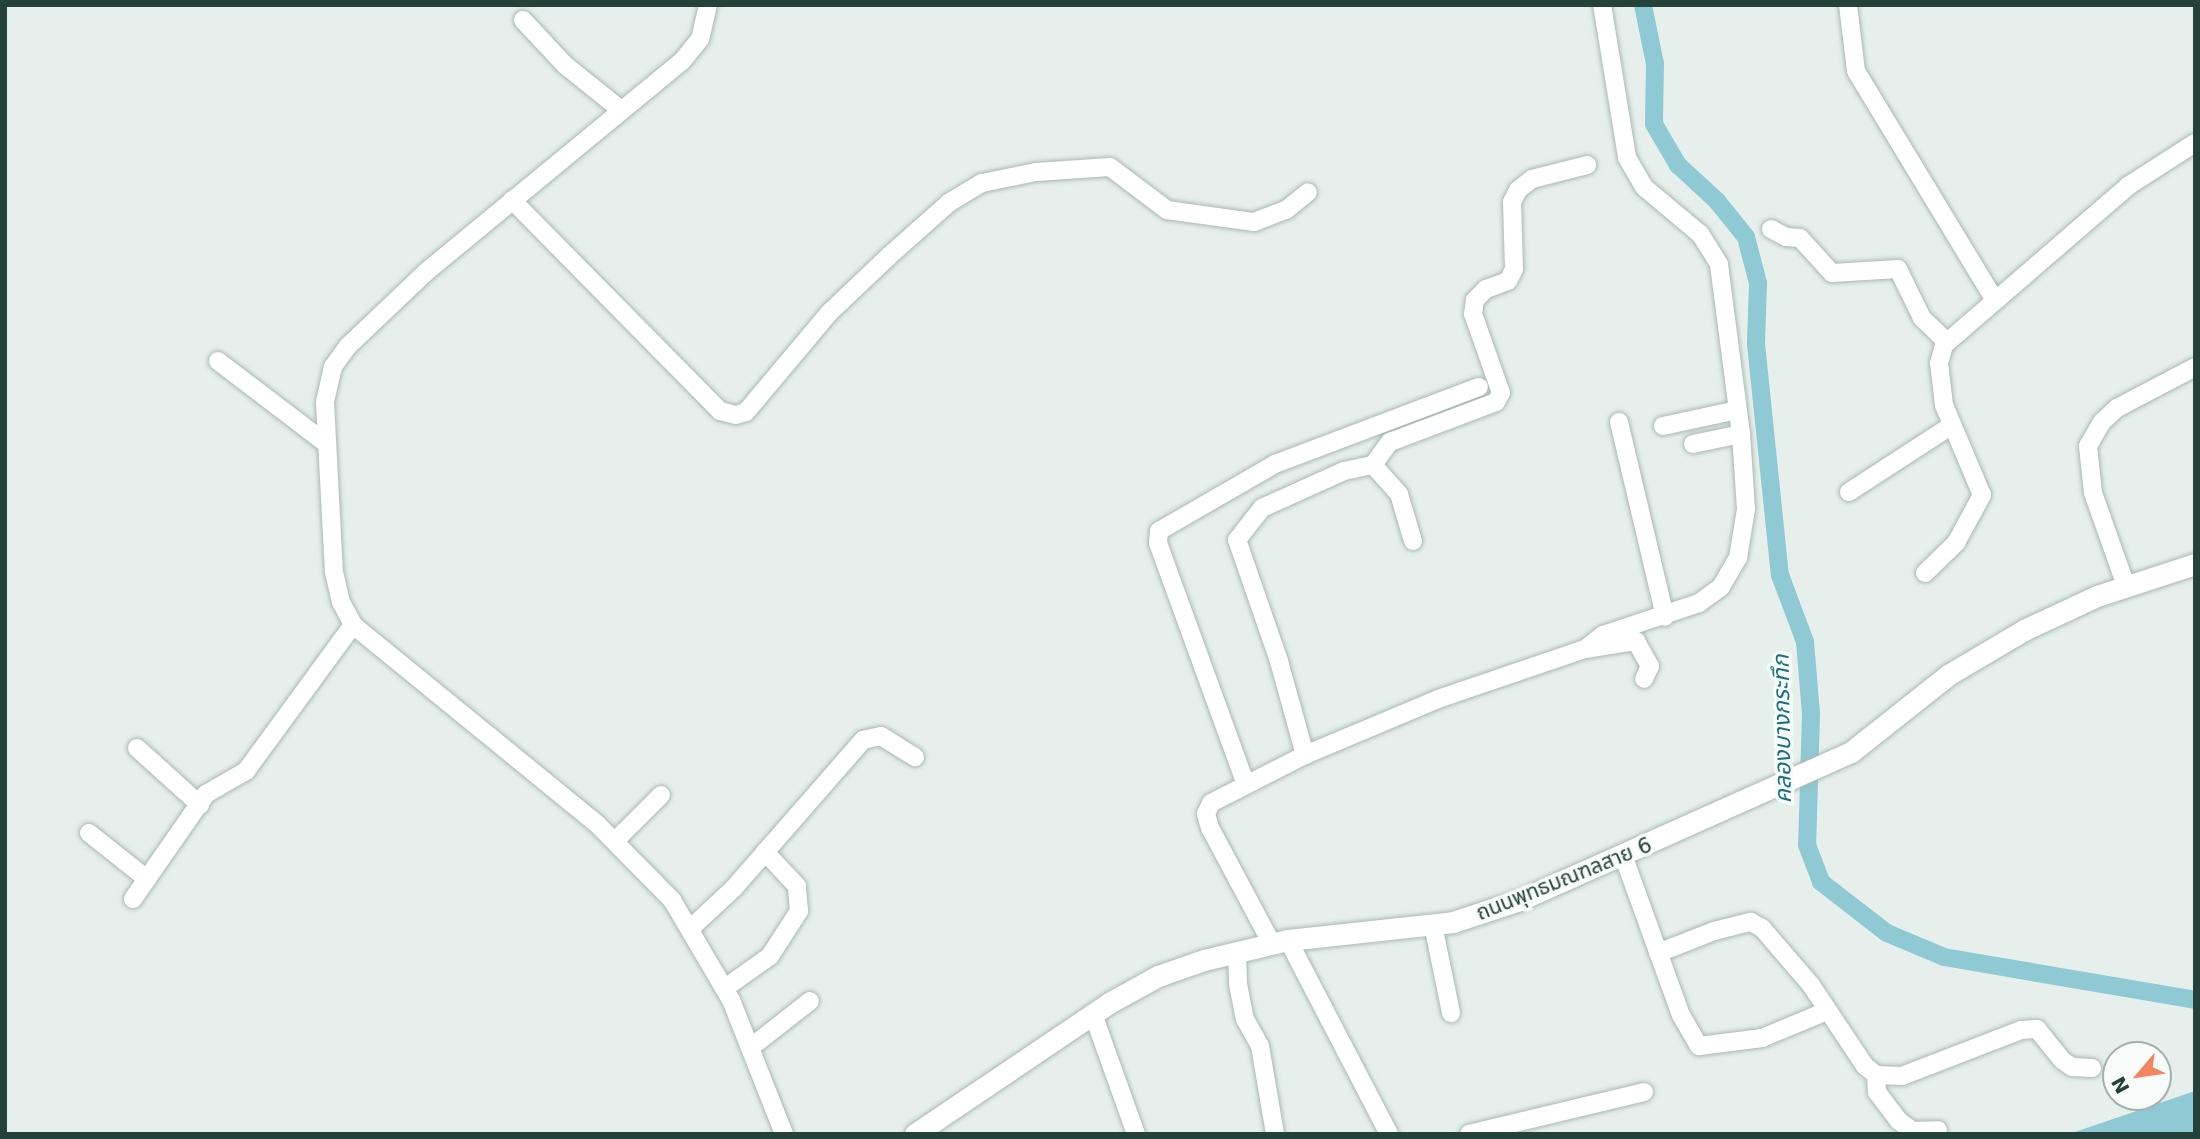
<!DOCTYPE html>
<html>
<head>
<meta charset="utf-8">
<style>
  body { margin:0 }
  #map { position:relative; width:2200px; height:1139px; overflow:hidden; background:#e6efeb; font-family:"DejaVu Sans","Noto Sans Thai",sans-serif }
  div>[style] { position:absolute }
  [style*='--x'] { left:calc(var(--x)*1px); top:calc(var(--y)*1px); width:calc(var(--w)*1px); rotate:calc(var(--a)*1deg) }
  .water>* { inset:0; background:#8ec9d4 }
  .canal>* { height:18px; margin:-9px; padding:0 9px; transform-origin:9px; border-radius:9px; background:#8ec9d4 }
  .roads { filter:drop-shadow(0 0 2px #a8b8b2) drop-shadow(0 0 2px #a8b8b2) }
  .street>* { height:18px; margin:-9px; padding:0 9px; transform-origin:9px; border-radius:9px; background:#fff }
  .secondary>* { height:21px; margin:-10.5px; padding:0 10.5px; transform-origin:10.5px; border-radius:10.5px; background:#fff }
  span { translate:-50% -50%; white-space:nowrap; text-align:center; line-height:1.15; -webkit-text-stroke:7px #f7fbf9; paint-order:stroke }
  .street-label { font-size:21px; color:#24423a }
  .water-label { font-size:23px; color:#1c6f80; font-style:italic }
  .frame { position:absolute; inset:0; border:7px solid #24423a; pointer-events:none }
  .north { position:absolute; left:2102px; top:1041px; width:70px; height:70px; box-sizing:border-box; background:#f7fbf9; border:2px solid #a3b1ad; border-radius:50%; rotate:241deg; font-size:19px; font-weight:700; line-height:28px; text-align:center; color:#24423a }
  .north::after { content:''; display:block; margin:auto; width:24px; height:32px; background:#f4845f; clip-path:polygon(50% 0,100% 100%,50% 72%,0 100%) }
</style>
</head>
<body>
<div id="map">
  <div class="water">
    <div style="clip-path:polygon(2195px 1091px,2195px 1134px,2069px 1134px)"></div>
  </div>
  <div class="canal">
    <div style="--x:1643;--y:5;--w:60;--a:78.5"></div>
    <div style="--x:1655;--y:64;--w:60;--a:91"></div>
    <div style="--x:1654;--y:124;--w:48;--a:59.7"></div>
    <div style="--x:1678;--y:165;--w:53;--a:42.7"></div>
    <div style="--x:1717;--y:201;--w:46;--a:51.1"></div>
    <div style="--x:1746;--y:237;--w:48;--a:75.4"></div>
    <div style="--x:1758;--y:283;--w:61;--a:91.9"></div>
    <div style="--x:1756;--y:344;--w:232;--a:84.1"></div>
    <div style="--x:1780;--y:575;--w:72;--a:69.5"></div>
    <div style="--x:1805;--y:642;--w:72;--a:85.2"></div>
    <div style="--x:1811;--y:714;--w:131;--a:91.7"></div>
    <div style="--x:1807;--y:845;--w:40;--a:69"></div>
    <div style="--x:1821;--y:882;--w:83;--a:37.7"></div>
    <div style="--x:1887;--y:933;--w:62;--a:22.8"></div>
    <div style="--x:1944;--y:957;--w:255;--a:9.7"></div>
  </div>
  <div class="roads">
    <div class="street">
      <div style="--x:708;--y:5;--w:35;--a:103"></div>
      <div style="--x:700;--y:39;--w:28;--a:129"></div>
      <div style="--x:682;--y:61;--w:333;--a:140.5"></div>
      <div style="--x:425;--y:273;--w:106;--a:136.5"></div>
      <div style="--x:348;--y:346;--w:26;--a:126"></div>
      <div style="--x:333;--y:367;--w:36;--a:103"></div>
      <div style="--x:325;--y:402;--w:170;--a:87"></div>
      <div style="--x:334;--y:572;--w:31;--a:77"></div>
      <div style="--x:341;--y:602;--w:26;--a:62"></div>
      <div style="--x:353;--y:625;--w:315;--a:39.2"></div>
      <div style="--x:597;--y:824;--w:107;--a:45.4"></div>
      <div style="--x:672;--y:900;--w:116;--a:59.5"></div>
      <div style="--x:731;--y:1000;--w:144;--a:68.4"></div>
      <div style="--x:1848;--y:5;--w:66;--a:83.1"></div>
      <div style="--x:1856;--y:71;--w:267;--a:58.8"></div>
      <div style="--x:523;--y:20;--w:62;--a:47"></div>
      <div style="--x:565;--y:65;--w:72;--a:38.8"></div>
      <div style="--x:512;--y:200;--w:296;--a:45.4"></div>
      <div style="--x:720;--y:411;--w:16;--a:14"></div>
      <div style="--x:736;--y:415;--w:10;--a:-17"></div>
      <div style="--x:746;--y:412;--w:129;--a:-50"></div>
      <div style="--x:829;--y:313;--w:83;--a:-43.5"></div>
      <div style="--x:889;--y:256;--w:81;--a:-41.5"></div>
      <div style="--x:950;--y:202;--w:37;--a:-31"></div>
      <div style="--x:982;--y:183;--w:55;--a:-11.5"></div>
      <div style="--x:1036;--y:172;--w:74;--a:-3.9"></div>
      <div style="--x:1110;--y:167;--w:71;--a:37"></div>
      <div style="--x:1167;--y:210;--w:88;--a:7.9"></div>
      <div style="--x:1254;--y:222;--w:34;--a:-21"></div>
      <div style="--x:1286;--y:210;--w:28;--a:-39"></div>
      <div style="--x:1771;--y:229;--w:17;--a:28"></div>
      <div style="--x:1786;--y:237;--w:14;--a:4"></div>
      <div style="--x:1800;--y:238;--w:47;--a:47.6"></div>
      <div style="--x:1832;--y:273;--w:66;--a:-3.5"></div>
      <div style="--x:1898;--y:269;--w:55;--a:63.9"></div>
      <div style="--x:1922;--y:318;--w:35;--a:44"></div>
      <div style="--x:218;--y:361;--w:137;--a:37.3"></div>
      <div style="--x:1619;--y:422;--w:200;--a:76.7"></div>
      <div style="--x:1663;--y:426;--w:76;--a:-12.2"></div>
      <div style="--x:1693;--y:444;--w:49;--a:-11.8"></div>
      <div style="--x:1373;--y:465;--w:29;--a:-54"></div>
      <div style="--x:1390;--y:442;--w:113;--a:-20.7"></div>
      <div style="--x:1496;--y:402;--w:10;--a:-61"></div>
      <div style="--x:1501;--y:393;--w:84;--a:-109.5"></div>
      <div style="--x:1473;--y:314;--w:14;--a:-82"></div>
      <div style="--x:1475;--y:300;--w:16;--a:-45"></div>
      <div style="--x:1486;--y:289;--w:23;--a:-20"></div>
      <div style="--x:1508;--y:281;--w:13;--a:-63"></div>
      <div style="--x:1514;--y:269;--w:67;--a:-91.7"></div>
      <div style="--x:1512;--y:202;--w:13;--a:-63"></div>
      <div style="--x:1518;--y:190;--w:18;--a:-38"></div>
      <div style="--x:1532;--y:179;--w:57;--a:-14.3"></div>
      <div style="--x:1849;--y:492;--w:123;--a:-33"></div>
      <div style="--x:1925;--y:573;--w:43;--a:-44.1"></div>
      <div style="--x:1956;--y:543;--w:55;--a:-61.6"></div>
      <div style="--x:1982;--y:495;--w:98;--a:-112.9"></div>
      <div style="--x:1944;--y:405;--w:42;--a:-96.8"></div>
      <div style="--x:1939;--y:363;--w:19;--a:-74"></div>
      <div style="--x:1944;--y:345;--w:243;--a:-40.8"></div>
      <div style="--x:2128;--y:186;--w:80;--a:-32.7"></div>
      <div style="--x:2126;--y:586;--w:99;--a:-109.5"></div>
      <div style="--x:2093;--y:493;--w:47;--a:-96.1"></div>
      <div style="--x:2088;--y:446;--w:28;--a:-60"></div>
      <div style="--x:2102;--y:422;--w:21;--a:-43"></div>
      <div style="--x:2117;--y:408;--w:88;--a:-27.7"></div>
      <div style="--x:1585;--y:649;--w:23;--a:-38"></div>
      <div style="--x:1603;--y:635;--w:101;--a:-18.4"></div>
      <div style="--x:1699;--y:603;--w:27;--a:-36"></div>
      <div style="--x:1721;--y:587;--w:34;--a:-60"></div>
      <div style="--x:1738;--y:558;--w:50;--a:-80.7"></div>
      <div style="--x:1746;--y:509;--w:75;--a:-93.8"></div>
      <div style="--x:1741;--y:434;--w:171;--a:-97.4"></div>
      <div style="--x:1719;--y:264;--w:36;--a:-122"></div>
      <div style="--x:1700;--y:234;--w:73;--a:-140"></div>
      <div style="--x:1644;--y:187;--w:34;--a:-120"></div>
      <div style="--x:1627;--y:157;--w:154;--a:-99.3"></div>
      <div style="--x:137;--y:748;--w:85;--a:42.1"></div>
      <div style="--x:1305;--y:755;--w:98;--a:-105.5"></div>
      <div style="--x:1279;--y:661;--w:128;--a:-109.1"></div>
      <div style="--x:1237;--y:540;--w:41;--a:-52"></div>
      <div style="--x:1262;--y:508;--w:90;--a:-24.3"></div>
      <div style="--x:1344;--y:471;--w:30;--a:-12"></div>
      <div style="--x:1373;--y:465;--w:39;--a:48"></div>
      <div style="--x:1399;--y:494;--w:49;--a:73.4"></div>
      <div style="--x:1245;--y:782;--w:254;--a:-110"></div>
      <div style="--x:1158;--y:543;--w:12;--a:-85"></div>
      <div style="--x:1159;--y:531;--w:134;--a:-30"></div>
      <div style="--x:1275;--y:464;--w:218;--a:-20.7"></div>
      <div style="--x:89;--y:833;--w:74;--a:38.4"></div>
      <div style="--x:615;--y:841;--w:65;--a:-45"></div>
      <div style="--x:1623;--y:855;--w:170;--a:70.1"></div>
      <div style="--x:1681;--y:1015;--w:36;--a:60"></div>
      <div style="--x:1699;--y:1046;--w:64;--a:-7.2"></div>
      <div style="--x:1762;--y:1038;--w:70;--a:-22.6"></div>
      <div style="--x:133;--y:899;--w:128;--a:-55.2"></div>
      <div style="--x:206;--y:794;--w:46;--a:-29.9"></div>
      <div style="--x:246;--y:771;--w:181;--a:-53.8"></div>
      <div style="--x:1433;--y:925;--w:90;--a:78.4"></div>
      <div style="--x:691;--y:928;--w:57;--a:-42.9"></div>
      <div style="--x:733;--y:889;--w:198;--a:-48.9"></div>
      <div style="--x:863;--y:740;--w:18;--a:-13"></div>
      <div style="--x:881;--y:736;--w:40;--a:32"></div>
      <div style="--x:1288;--y:940;--w:219;--a:62.5"></div>
      <div style="--x:1272;--y:944;--w:132;--a:-118.1"></div>
      <div style="--x:1210;--y:828;--w:15;--a:-106"></div>
      <div style="--x:1206;--y:814;--w:12;--a:-66"></div>
      <div style="--x:1211;--y:803;--w:106;--a:-27.1"></div>
      <div style="--x:1305;--y:755;--w:144;--a:-22.8"></div>
      <div style="--x:1438;--y:699;--w:155;--a:-18.8"></div>
      <div style="--x:1585;--y:649;--w:52;--a:-8.9"></div>
      <div style="--x:1636;--y:641;--w:29;--a:61"></div>
      <div style="--x:1650;--y:666;--w:14;--a:115"></div>
      <div style="--x:1237;--y:952;--w:32;--a:88"></div>
      <div style="--x:1238;--y:984;--w:36;--a:79"></div>
      <div style="--x:1245;--y:1019;--w:31;--a:61"></div>
      <div style="--x:1260;--y:1046;--w:89;--a:80.3"></div>
      <div style="--x:1658;--y:953;--w:60;--a:-21.4"></div>
      <div style="--x:1714;--y:931;--w:38;--a:-14"></div>
      <div style="--x:1751;--y:922;--w:13;--a:29"></div>
      <div style="--x:1762;--y:928;--w:75;--a:49.3"></div>
      <div style="--x:1811;--y:985;--w:97;--a:56.3"></div>
      <div style="--x:1865;--y:1066;--w:14;--a:39"></div>
      <div style="--x:1876;--y:1075;--w:26;--a:2"></div>
      <div style="--x:1902;--y:1076;--w:128;--a:-21.1"></div>
      <div style="--x:2021;--y:1030;--w:16;--a:-4"></div>
      <div style="--x:2037;--y:1029;--w:40;--a:51"></div>
      <div style="--x:2062;--y:1060;--w:12;--a:35"></div>
      <div style="--x:2072;--y:1067;--w:20;--a:3"></div>
      <div style="--x:725;--y:988;--w:55;--a:-35.4"></div>
      <div style="--x:770;--y:956;--w:54;--a:-57.2"></div>
      <div style="--x:799;--y:911;--w:25;--a:-95"></div>
      <div style="--x:797;--y:886;--w:47;--a:-133.3"></div>
      <div style="--x:1093;--y:1014;--w:127;--a:70.3"></div>
      <div style="--x:750;--y:1048;--w:76;--a:-38.1"></div>
      <div style="--x:1876;--y:1075;--w:17;--a:87"></div>
      <div style="--x:1877;--y:1092;--w:36;--a:53"></div>
      <div style="--x:1899;--y:1121;--w:17;--a:36"></div>
      <div style="--x:1913;--y:1131;--w:25;--a:-2"></div>
      <div style="--x:1469;--y:1134;--w:180;--a:-13.5"></div>
    </div>
    <div class="secondary">
      <div style="--x:915;--y:1134;--w:234;--a:-34"></div>
      <div style="--x:1109;--y:1003;--w:56;--a:-28.9"></div>
      <div style="--x:1158;--y:976;--w:49;--a:-19.2"></div>
      <div style="--x:1204;--y:960;--w:86;--a:-13.4"></div>
      <div style="--x:1288;--y:940;--w:166;--a:-6.2"></div>
      <div style="--x:1453;--y:922;--w:71;--a:-18.2"></div>
      <div style="--x:1520;--y:900;--w:363;--a:-24.1"></div>
      <div style="--x:1851;--y:752;--w:124;--a:-38.4"></div>
      <div style="--x:1948;--y:675;--w:88;--a:-30.6"></div>
      <div style="--x:2024;--y:630;--w:81;--a:-25"></div>
      <div style="--x:2097;--y:596;--w:103;--a:-18.1"></div>
    </div>
  </div>
  <div class="street-label">
    <span style="left:1564px;top:879px;rotate:-22deg">ถนนพุทธมณฑลสาย 6</span>
  </div>
  <div class="water-label">
    <span style="left:1782px;top:729px;rotate:-91deg">คลองบางกระทึก</span>
  </div>
  <div class="frame"></div>
  <div class="north">N</div>
</div>
</body>
</html>
